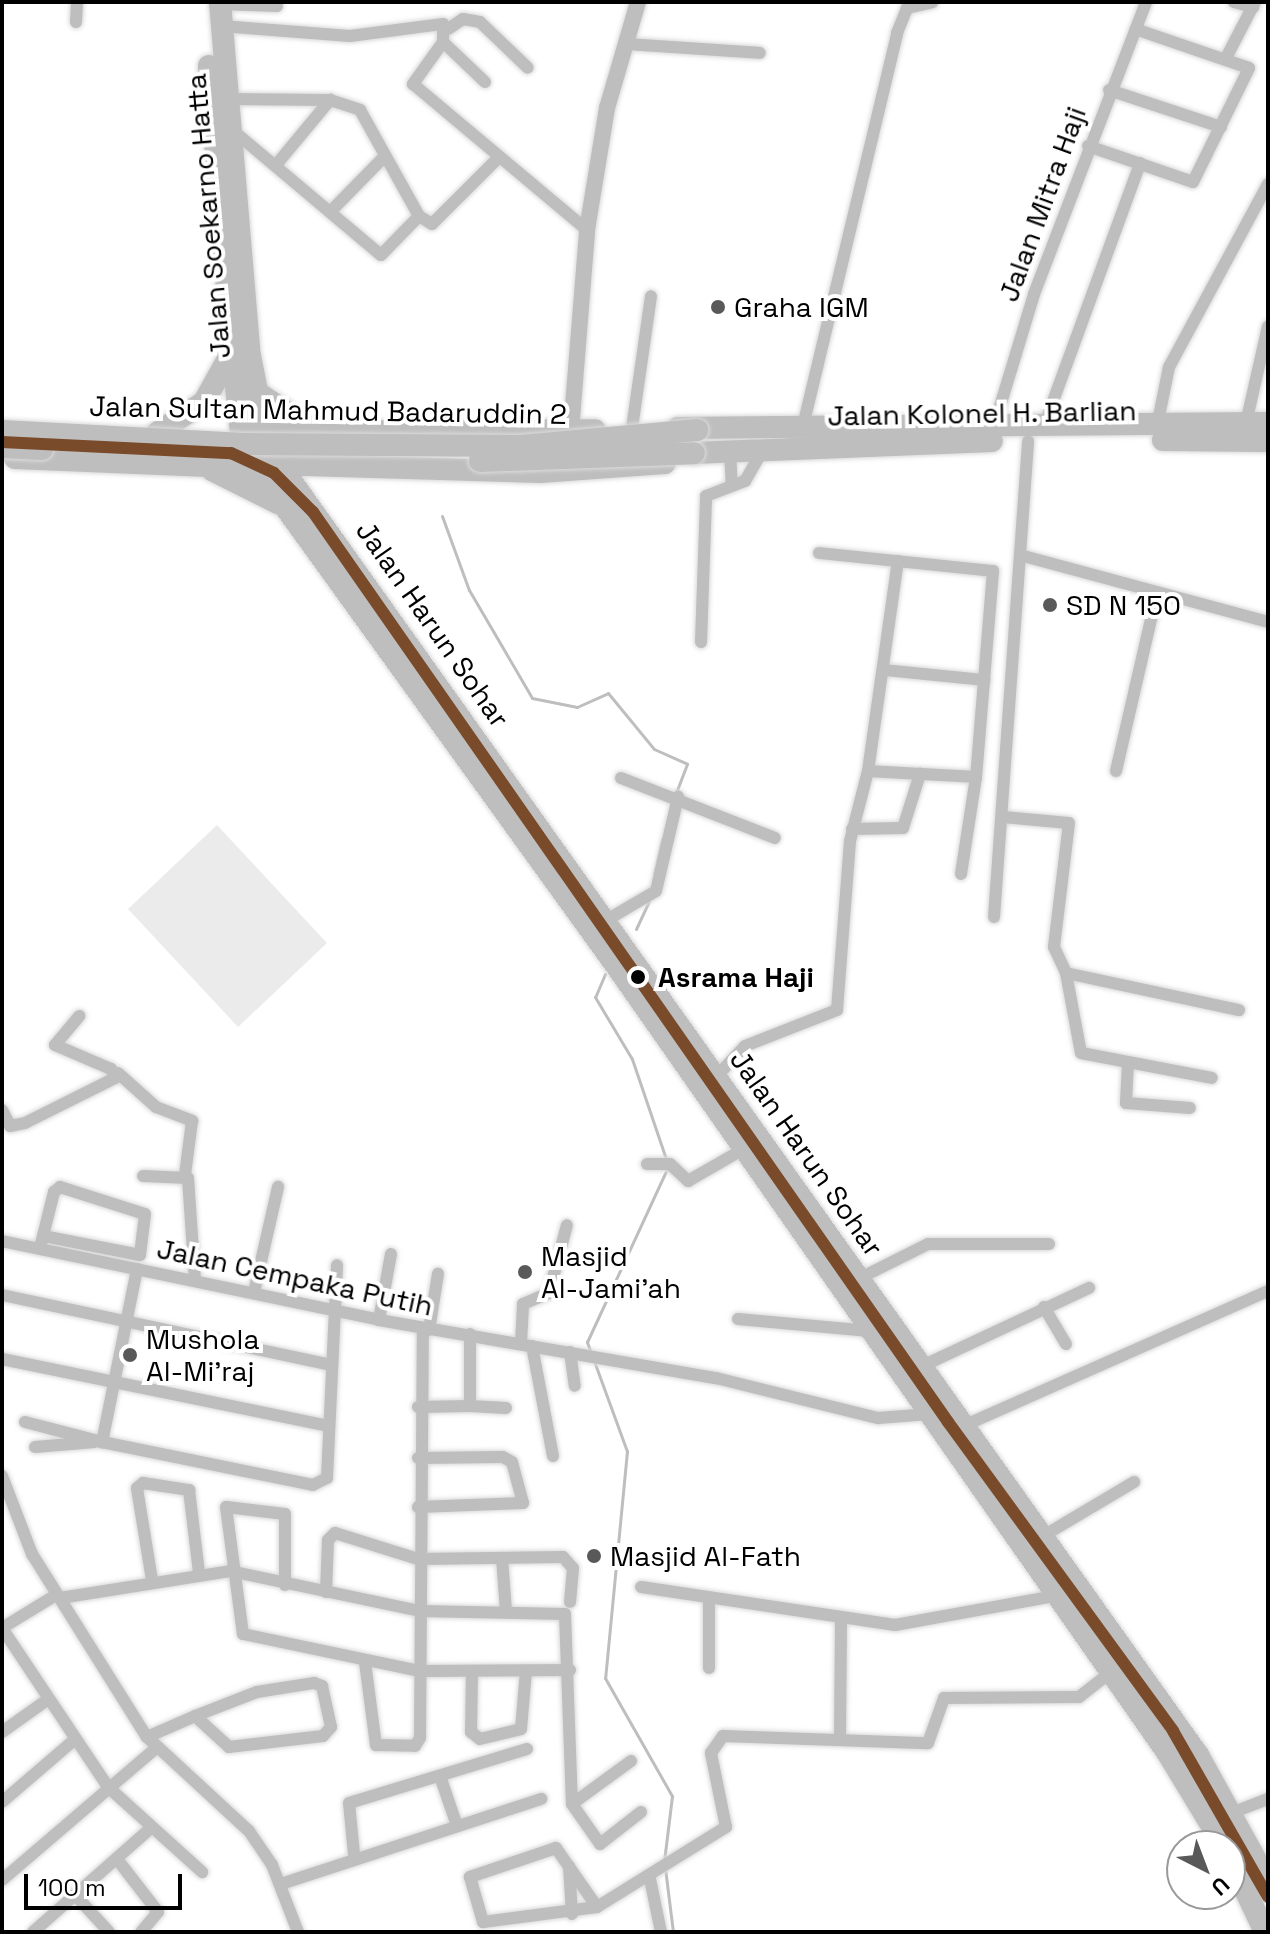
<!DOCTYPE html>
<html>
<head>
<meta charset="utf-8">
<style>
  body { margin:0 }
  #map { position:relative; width:1270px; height:1934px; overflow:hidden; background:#fff; font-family:"Space Grotesk",sans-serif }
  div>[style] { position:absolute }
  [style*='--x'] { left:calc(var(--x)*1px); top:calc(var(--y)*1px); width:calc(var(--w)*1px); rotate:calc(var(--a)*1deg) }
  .green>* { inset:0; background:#ebebeb }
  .stream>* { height:3px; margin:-1.5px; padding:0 1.5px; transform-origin:1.5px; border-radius:1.5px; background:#bebebe }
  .roads { filter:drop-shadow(0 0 2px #dbdbdb) drop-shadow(0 0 2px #dbdbdb) }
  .minor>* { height:12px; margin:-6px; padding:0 6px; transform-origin:6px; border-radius:6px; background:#bebebe }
  .tertiary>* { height:16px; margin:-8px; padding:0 8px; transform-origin:8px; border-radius:8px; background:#bebebe }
  .trunk>* { height:22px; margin:-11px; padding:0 11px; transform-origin:11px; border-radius:11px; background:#bebebe }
  .bridges { filter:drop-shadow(0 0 2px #dbdbdb) drop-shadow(0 0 2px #dbdbdb) }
  .trunk-bridge>* { height:22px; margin:-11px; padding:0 11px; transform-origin:11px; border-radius:11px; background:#bebebe }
  .rail-1>* { height:12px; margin:-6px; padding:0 6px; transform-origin:6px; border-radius:6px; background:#7a4b2a }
  .dots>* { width:22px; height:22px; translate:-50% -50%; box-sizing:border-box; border:4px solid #fff; border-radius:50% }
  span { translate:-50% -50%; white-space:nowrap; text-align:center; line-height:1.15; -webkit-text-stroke:8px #fff; paint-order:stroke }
  .street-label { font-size:28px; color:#000 }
  .poi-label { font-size:28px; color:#000 }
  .left { translate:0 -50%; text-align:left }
  .stop-label { font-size:28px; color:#000; font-weight:700 }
  .frame { position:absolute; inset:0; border:4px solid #000; pointer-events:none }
  .north { position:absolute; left:1166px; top:1830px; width:80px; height:80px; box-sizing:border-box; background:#fff; border:2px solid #999; border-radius:50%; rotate:138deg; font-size:22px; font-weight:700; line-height:32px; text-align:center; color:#000 }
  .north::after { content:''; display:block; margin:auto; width:28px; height:36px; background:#595959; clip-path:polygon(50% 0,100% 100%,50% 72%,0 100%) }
  .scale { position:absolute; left:24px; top:1874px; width:158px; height:36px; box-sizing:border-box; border:4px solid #000; border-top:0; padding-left:10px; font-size:24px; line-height:28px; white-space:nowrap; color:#000; -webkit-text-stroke:6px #fff; paint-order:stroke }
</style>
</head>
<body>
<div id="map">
  <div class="green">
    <div style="clip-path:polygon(217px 825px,327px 943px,238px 1027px,128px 909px)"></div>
  </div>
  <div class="stream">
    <div style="--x:442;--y:516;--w:79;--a:70"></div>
    <div style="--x:469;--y:590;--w:125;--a:59.7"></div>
    <div style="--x:532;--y:698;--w:46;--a:11.3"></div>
    <div style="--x:577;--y:707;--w:34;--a:-24"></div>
    <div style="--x:608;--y:693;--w:72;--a:50.6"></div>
    <div style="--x:654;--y:749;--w:36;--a:24"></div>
    <div style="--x:687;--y:764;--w:31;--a:111"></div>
    <div style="--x:654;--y:874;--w:36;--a:-77"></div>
    <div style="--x:636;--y:929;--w:31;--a:-65"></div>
    <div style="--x:605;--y:974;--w:25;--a:113"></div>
    <div style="--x:595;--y:997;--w:72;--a:59.2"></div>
    <div style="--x:632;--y:1059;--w:109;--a:71.2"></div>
    <div style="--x:590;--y:1350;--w:9;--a:-111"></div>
    <div style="--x:587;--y:1342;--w:191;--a:-65.2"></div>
    <div style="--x:594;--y:1361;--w:96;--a:69.9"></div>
    <div style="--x:627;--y:1451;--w:228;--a:95.5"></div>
    <div style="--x:605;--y:1678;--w:136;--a:60.4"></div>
    <div style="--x:672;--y:1796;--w:65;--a:97"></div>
    <div style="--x:665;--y:1868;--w:64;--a:82.9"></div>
  </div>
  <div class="roads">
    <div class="minor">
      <div style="--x:1234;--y:2;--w:20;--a:15"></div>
      <div style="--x:220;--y:4;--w:57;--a:2"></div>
      <div style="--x:76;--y:22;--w:20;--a:-87"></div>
      <div style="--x:221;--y:26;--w:129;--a:4.4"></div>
      <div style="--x:350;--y:36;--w:94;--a:-7.4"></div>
      <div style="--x:443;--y:24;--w:18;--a:90"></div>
      <div style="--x:443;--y:42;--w:52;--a:125.5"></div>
      <div style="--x:413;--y:84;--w:227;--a:40"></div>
      <div style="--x:448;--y:29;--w:18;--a:-34"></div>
      <div style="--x:463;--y:19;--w:17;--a:10"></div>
      <div style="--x:480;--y:22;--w:66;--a:43.8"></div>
      <div style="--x:443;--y:42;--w:58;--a:43.6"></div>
      <div style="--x:625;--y:44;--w:135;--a:3.8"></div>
      <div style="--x:1226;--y:58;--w:63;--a:-62.6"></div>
      <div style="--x:1109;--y:90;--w:118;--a:18.3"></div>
      <div style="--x:226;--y:99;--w:104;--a:0.6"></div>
      <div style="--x:330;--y:100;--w:32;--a:18"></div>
      <div style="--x:360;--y:110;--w:121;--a:60.9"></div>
      <div style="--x:419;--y:216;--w:15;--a:32"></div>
      <div style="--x:432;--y:224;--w:91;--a:-45"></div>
      <div style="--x:230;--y:128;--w:197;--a:40.1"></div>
      <div style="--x:381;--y:255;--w:54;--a:-45.7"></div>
      <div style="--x:1088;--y:146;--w:111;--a:18.9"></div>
      <div style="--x:1193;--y:182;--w:127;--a:-63.8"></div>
      <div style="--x:1249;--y:68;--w:120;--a:-161.1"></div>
      <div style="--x:276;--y:165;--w:85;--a:-50.3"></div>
      <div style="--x:331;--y:211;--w:77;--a:-45.5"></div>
      <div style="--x:1246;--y:423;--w:99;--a:-77.2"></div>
      <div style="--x:803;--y:426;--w:404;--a:-76.5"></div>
      <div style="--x:897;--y:33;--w:27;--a:-68"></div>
      <div style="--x:907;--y:8;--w:26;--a:-13"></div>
      <div style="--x:994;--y:426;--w:138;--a:-73.1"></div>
      <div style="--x:1034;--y:294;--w:313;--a:-69"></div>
      <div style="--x:1044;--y:426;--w:280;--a:-69.9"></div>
      <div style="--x:1157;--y:426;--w:60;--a:-78.5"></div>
      <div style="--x:1169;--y:367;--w:208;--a:-61.6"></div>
      <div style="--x:632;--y:428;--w:133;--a:-81.8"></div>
      <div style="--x:730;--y:451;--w:33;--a:87"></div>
      <div style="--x:819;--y:553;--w:175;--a:5.9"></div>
      <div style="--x:993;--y:571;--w:207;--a:94.7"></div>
      <div style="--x:976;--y:777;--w:108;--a:-176.8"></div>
      <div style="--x:868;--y:771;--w:212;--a:-81.9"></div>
      <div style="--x:1020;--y:555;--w:257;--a:15.1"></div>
      <div style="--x:701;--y:642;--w:146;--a:-88"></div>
      <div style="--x:706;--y:496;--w:42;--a:-21"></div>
      <div style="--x:745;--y:481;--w:39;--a:-60"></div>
      <div style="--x:884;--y:670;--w:101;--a:5.7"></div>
      <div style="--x:1116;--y:771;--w:183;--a:-77"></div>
      <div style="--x:621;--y:778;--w:165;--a:21.3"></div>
      <div style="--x:1003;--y:817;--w:66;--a:5.2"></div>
      <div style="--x:1069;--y:823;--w:125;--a:96.9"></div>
      <div style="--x:1054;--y:947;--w:29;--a:65"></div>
      <div style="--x:1066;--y:973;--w:177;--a:12.1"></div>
      <div style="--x:852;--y:829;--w:51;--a:-1.1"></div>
      <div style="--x:903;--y:828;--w:57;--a:-72.5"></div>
      <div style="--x:961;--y:874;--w:98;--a:-81.2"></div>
      <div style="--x:994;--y:917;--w:477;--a:-85.9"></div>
      <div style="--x:605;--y:921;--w:59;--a:-30.5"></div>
      <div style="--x:656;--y:891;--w:97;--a:-76.8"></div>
      <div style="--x:1066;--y:973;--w:81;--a:79.4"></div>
      <div style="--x:1081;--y:1053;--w:133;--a:10.8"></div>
      <div style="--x:1128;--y:1063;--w:40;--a:92.9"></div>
      <div style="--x:1126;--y:1103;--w:64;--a:4.5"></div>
      <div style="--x:118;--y:1073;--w:51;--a:41.8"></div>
      <div style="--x:156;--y:1107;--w:39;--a:21"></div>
      <div style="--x:192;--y:1121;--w:54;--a:97.4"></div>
      <div style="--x:716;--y:1077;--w:42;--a:-46.9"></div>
      <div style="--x:745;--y:1046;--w:99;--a:-21.4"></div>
      <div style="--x:837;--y:1010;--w:169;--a:-85.6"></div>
      <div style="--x:850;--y:841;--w:72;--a:-75.6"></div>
      <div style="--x:2;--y:1110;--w:18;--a:63"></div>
      <div style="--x:10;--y:1126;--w:15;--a:-11"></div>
      <div style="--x:25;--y:1123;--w:101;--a:-26.6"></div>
      <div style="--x:115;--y:1078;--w:10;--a:-114"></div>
      <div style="--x:111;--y:1069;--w:61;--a:-156.8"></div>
      <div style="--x:55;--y:1045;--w:38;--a:-50"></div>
      <div style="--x:647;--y:1164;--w:23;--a:0"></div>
      <div style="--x:670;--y:1164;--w:25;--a:43"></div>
      <div style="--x:688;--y:1181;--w:62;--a:-29.9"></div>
      <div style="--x:143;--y:1176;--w:45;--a:2.5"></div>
      <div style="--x:188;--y:1178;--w:102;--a:86.1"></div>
      <div style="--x:2;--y:1241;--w:385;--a:11.8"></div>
      <div style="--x:379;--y:1320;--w:342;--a:9.8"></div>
      <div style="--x:716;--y:1378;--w:167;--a:13.9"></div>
      <div style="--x:878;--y:1418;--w:52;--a:-4.4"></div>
      <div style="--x:40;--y:1248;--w:58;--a:-76"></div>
      <div style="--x:54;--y:1192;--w:8;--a:-40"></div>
      <div style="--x:60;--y:1187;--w:89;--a:17.6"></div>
      <div style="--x:145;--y:1214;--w:41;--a:97"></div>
      <div style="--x:140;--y:1255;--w:99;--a:-168.9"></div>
      <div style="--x:137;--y:1269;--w:177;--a:101.4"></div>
      <div style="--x:102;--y:1442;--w:215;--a:11.5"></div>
      <div style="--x:313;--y:1485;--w:16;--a:-27"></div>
      <div style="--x:327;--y:1478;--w:213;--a:-87.3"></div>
      <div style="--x:858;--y:1279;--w:78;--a:-26.6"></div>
      <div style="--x:928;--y:1244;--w:121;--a:0"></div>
      <div style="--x:254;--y:1292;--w:108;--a:-77.1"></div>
      <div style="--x:2;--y:1295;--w:335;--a:12"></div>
      <div style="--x:1044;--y:1307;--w:43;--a:59.3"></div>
      <div style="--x:738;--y:1319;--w:132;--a:5.2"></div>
      <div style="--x:379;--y:1320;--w:67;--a:-79.7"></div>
      <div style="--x:429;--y:1330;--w:57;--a:-80.9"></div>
      <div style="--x:521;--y:1344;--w:40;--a:-87.1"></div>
      <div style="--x:523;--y:1304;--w:28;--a:-23"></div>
      <div style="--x:549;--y:1293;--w:70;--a:-75.2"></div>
      <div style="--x:532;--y:1346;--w:112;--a:79.2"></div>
      <div style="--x:570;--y:1352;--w:34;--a:82"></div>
      <div style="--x:2;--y:1359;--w:333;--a:11.6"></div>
      <div style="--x:918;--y:1368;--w:189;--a:-25.1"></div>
      <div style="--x:470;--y:1406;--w:36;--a:3"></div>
      <div style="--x:418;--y:1407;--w:52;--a:-1.1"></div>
      <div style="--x:470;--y:1406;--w:72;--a:-90"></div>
      <div style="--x:25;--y:1422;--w:80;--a:14.6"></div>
      <div style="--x:961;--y:1427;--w:336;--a:-23.9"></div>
      <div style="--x:35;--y:1447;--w:60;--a:-4.8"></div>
      <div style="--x:2;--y:1476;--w:84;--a:69"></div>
      <div style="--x:32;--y:1554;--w:216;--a:57.9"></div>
      <div style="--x:147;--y:1737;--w:139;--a:42.7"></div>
      <div style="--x:249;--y:1831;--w:41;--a:55.9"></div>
      <div style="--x:272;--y:1865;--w:72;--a:68.8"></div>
      <div style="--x:418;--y:1507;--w:105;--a:-2.2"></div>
      <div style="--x:523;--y:1503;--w:42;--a:-105"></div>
      <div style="--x:512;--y:1462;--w:10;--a:-151"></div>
      <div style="--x:503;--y:1457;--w:85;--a:179.3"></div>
      <div style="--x:1043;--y:1536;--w:106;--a:-30.7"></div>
      <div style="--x:502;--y:1558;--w:53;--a:85.7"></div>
      <div style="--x:152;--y:1580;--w:93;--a:-99.3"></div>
      <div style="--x:137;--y:1488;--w:8;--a:-40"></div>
      <div style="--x:143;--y:1483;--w:47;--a:8.7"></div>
      <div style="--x:189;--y:1490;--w:84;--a:83.1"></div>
      <div style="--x:285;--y:1585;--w:71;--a:-90"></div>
      <div style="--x:285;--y:1514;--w:59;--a:-173.2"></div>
      <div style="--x:226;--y:1507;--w:128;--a:82.4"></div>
      <div style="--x:243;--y:1634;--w:181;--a:11.8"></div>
      <div style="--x:420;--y:1671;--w:150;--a:-0.4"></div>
      <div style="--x:641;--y:1587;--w:257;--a:8.5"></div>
      <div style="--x:895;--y:1625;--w:163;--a:-10.3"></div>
      <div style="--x:326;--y:1592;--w:52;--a:-87.8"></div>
      <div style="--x:328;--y:1540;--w:10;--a:-45"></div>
      <div style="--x:335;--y:1533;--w:87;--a:17.4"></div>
      <div style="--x:418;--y:1559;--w:145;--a:-0.8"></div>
      <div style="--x:563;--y:1557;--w:15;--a:48"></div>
      <div style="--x:573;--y:1568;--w:34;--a:95"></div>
      <div style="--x:60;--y:1598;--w:172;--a:-9"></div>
      <div style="--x:230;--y:1571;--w:194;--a:11.9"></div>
      <div style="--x:420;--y:1611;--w:145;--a:1.2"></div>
      <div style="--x:565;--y:1614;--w:190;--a:87.9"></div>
      <div style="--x:572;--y:1804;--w:73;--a:-36.1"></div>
      <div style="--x:2;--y:1628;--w:191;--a:56.3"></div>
      <div style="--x:108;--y:1787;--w:127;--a:42.1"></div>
      <div style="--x:2;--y:1628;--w:63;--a:-31.4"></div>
      <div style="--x:365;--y:1662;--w:84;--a:82.5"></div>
      <div style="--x:376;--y:1745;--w:39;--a:1"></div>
      <div style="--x:415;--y:1746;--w:9;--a:-58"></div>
      <div style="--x:420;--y:1738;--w:410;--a:-89.6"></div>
      <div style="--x:709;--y:1668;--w:68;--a:-90"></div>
      <div style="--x:472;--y:1671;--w:61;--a:90.9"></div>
      <div style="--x:471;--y:1732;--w:11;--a:38"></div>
      <div style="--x:480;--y:1739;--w:42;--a:-13.7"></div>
      <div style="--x:521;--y:1729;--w:58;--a:-85.1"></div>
      <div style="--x:2;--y:1732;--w:55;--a:-35.4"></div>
      <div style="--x:147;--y:1737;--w:52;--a:-23.6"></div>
      <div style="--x:195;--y:1716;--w:66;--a:-21.2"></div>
      <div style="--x:257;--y:1692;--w:58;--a:-9"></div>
      <div style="--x:314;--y:1683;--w:9;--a:21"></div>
      <div style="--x:322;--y:1686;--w:42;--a:77.6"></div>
      <div style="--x:331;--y:1727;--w:12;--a:132"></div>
      <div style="--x:323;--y:1736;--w:95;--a:173.3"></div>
      <div style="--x:229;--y:1747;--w:46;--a:-137.6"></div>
      <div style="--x:840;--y:1737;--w:116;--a:-89.5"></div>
      <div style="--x:440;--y:1776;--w:53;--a:71.2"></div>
      <div style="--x:2;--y:1802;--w:94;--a:-40.7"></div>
      <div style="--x:572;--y:1804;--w:49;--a:55"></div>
      <div style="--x:600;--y:1844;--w:52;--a:-38"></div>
      <div style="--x:1234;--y:1812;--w:36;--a:-21"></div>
      <div style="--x:354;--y:1854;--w:51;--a:-95.6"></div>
      <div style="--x:349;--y:1803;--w:186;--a:-16.9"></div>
      <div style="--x:117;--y:1859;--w:67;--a:52.3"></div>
      <div style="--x:158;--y:1912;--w:26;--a:130"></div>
      <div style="--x:569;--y:1866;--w:48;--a:86.4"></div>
      <div style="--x:650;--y:1879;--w:54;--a:78.3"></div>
      <div style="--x:2;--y:1880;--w:201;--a:-40.6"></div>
      <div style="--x:281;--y:1884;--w:274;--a:-18.1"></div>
      <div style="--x:75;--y:1895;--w:50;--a:47.4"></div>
      <div style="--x:597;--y:1907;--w:72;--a:-124.8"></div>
      <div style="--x:556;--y:1848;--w:91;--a:161.4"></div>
      <div style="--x:470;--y:1877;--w:47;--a:73.9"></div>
      <div style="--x:483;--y:1922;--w:115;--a:-7.5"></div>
      <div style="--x:597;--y:1907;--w:152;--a:-31.8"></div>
      <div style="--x:726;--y:1827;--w:76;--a:-101.5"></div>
      <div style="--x:711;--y:1753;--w:21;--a:-55"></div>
      <div style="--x:723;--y:1736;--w:205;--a:2"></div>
      <div style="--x:928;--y:1743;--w:48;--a:-70.4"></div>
      <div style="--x:944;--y:1698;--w:135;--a:-0.4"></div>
      <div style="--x:1079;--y:1697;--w:39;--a:-38"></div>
      <div style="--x:33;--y:1932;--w:156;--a:-41.4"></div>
    </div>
    <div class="tertiary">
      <div style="--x:571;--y:431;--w:202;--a:-85.4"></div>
      <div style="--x:587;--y:230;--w:124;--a:-80.7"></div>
      <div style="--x:607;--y:108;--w:110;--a:-73.7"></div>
    </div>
    <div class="trunk">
      <div style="--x:220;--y:2;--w:355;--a:85.2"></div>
      <div style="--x:250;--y:356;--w:76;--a:78.7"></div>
      <div style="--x:265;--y:431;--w:41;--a:65.3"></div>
      <div style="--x:282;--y:468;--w:1580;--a:54.56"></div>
      <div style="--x:1198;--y:1755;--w:145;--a:61.1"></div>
      <div style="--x:209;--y:66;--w:286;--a:85.4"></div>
      <div style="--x:232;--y:351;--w:81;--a:83.7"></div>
      <div style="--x:241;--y:432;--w:39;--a:66"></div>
      <div style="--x:257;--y:468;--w:612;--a:54.18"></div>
      <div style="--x:615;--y:964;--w:962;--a:54.99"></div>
      <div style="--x:1167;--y:1752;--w:110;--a:58.8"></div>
      <div style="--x:258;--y:393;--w:66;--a:33.9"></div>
      <div style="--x:678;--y:428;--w:590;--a:-0.49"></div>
      <div style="--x:254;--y:432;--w:341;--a:-0.3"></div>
      <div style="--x:157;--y:433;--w:56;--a:-33.4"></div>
      <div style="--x:204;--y:402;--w:54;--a:-61"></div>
      <div style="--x:1163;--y:440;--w:105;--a:0.5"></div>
      <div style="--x:694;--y:453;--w:298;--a:-2.3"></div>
      <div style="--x:15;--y:458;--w:242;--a:2.4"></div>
      <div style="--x:273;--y:464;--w:267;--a:1.7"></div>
      <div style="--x:540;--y:472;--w:125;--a:-4.1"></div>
      <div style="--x:212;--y:470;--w:74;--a:26.6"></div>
      <div style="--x:1230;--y:1858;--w:82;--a:64.7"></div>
    </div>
  </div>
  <div class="bridges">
    <div class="trunk-bridge">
      <div style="--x:2;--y:431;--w:237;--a:3.1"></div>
      <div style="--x:239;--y:444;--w:282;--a:0.4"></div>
      <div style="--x:521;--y:446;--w:177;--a:-5.2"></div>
      <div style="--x:2;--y:447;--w:40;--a:2.9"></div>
      <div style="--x:480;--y:461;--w:214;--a:-2.1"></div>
    </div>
  </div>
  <div class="rail-1">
    <div style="--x:2;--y:442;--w:229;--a:2.8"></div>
    <div style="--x:231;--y:453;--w:47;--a:24.9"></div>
    <div style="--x:274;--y:473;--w:55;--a:45"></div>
    <div style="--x:313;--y:512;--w:1110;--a:55.09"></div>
    <div style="--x:948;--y:1422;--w:382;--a:53.9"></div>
    <div style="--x:1173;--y:1731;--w:191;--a:60.2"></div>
  </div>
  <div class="dots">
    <div style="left:718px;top:307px;background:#595959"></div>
    <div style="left:1050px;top:605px;background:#595959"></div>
    <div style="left:638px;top:977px;background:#000"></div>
    <div style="left:525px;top:1272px;background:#595959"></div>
    <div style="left:130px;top:1355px;background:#595959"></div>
    <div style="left:594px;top:1556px;background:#595959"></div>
  </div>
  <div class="street-label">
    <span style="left:1042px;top:204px;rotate:-70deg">Jalan Mitra Haji</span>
    <span style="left:208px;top:216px;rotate:-95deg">Jalan Soekarno Hatta</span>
    <span style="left:328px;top:410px;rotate:1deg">Jalan Sultan Mahmud Badaruddin 2</span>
    <span style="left:982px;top:413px;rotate:-1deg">Jalan Kolonel H. Barlian</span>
    <span style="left:433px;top:624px;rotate:55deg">Jalan Harun Sohar</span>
    <span style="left:807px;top:1153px;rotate:55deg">Jalan Harun Sohar</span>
    <span style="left:295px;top:1277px;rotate:12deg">Jalan Cempaka Putih</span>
  </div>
  <div class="poi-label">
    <span class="left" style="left:734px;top:307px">Graha IGM</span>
    <span class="left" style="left:1066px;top:605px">SD N 150</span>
    <span class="left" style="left:541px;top:1272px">Masjid<br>Al-Jami'ah</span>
    <span class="left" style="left:146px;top:1355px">Mushola<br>Al-Mi'raj</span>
    <span class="left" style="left:610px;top:1556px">Masjid Al-Fath</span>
  </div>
  <div class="stop-label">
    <span class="left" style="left:658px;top:977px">Asrama Haji</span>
  </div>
  <div class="frame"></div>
  <div class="north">U</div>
  <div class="scale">100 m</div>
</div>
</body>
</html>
